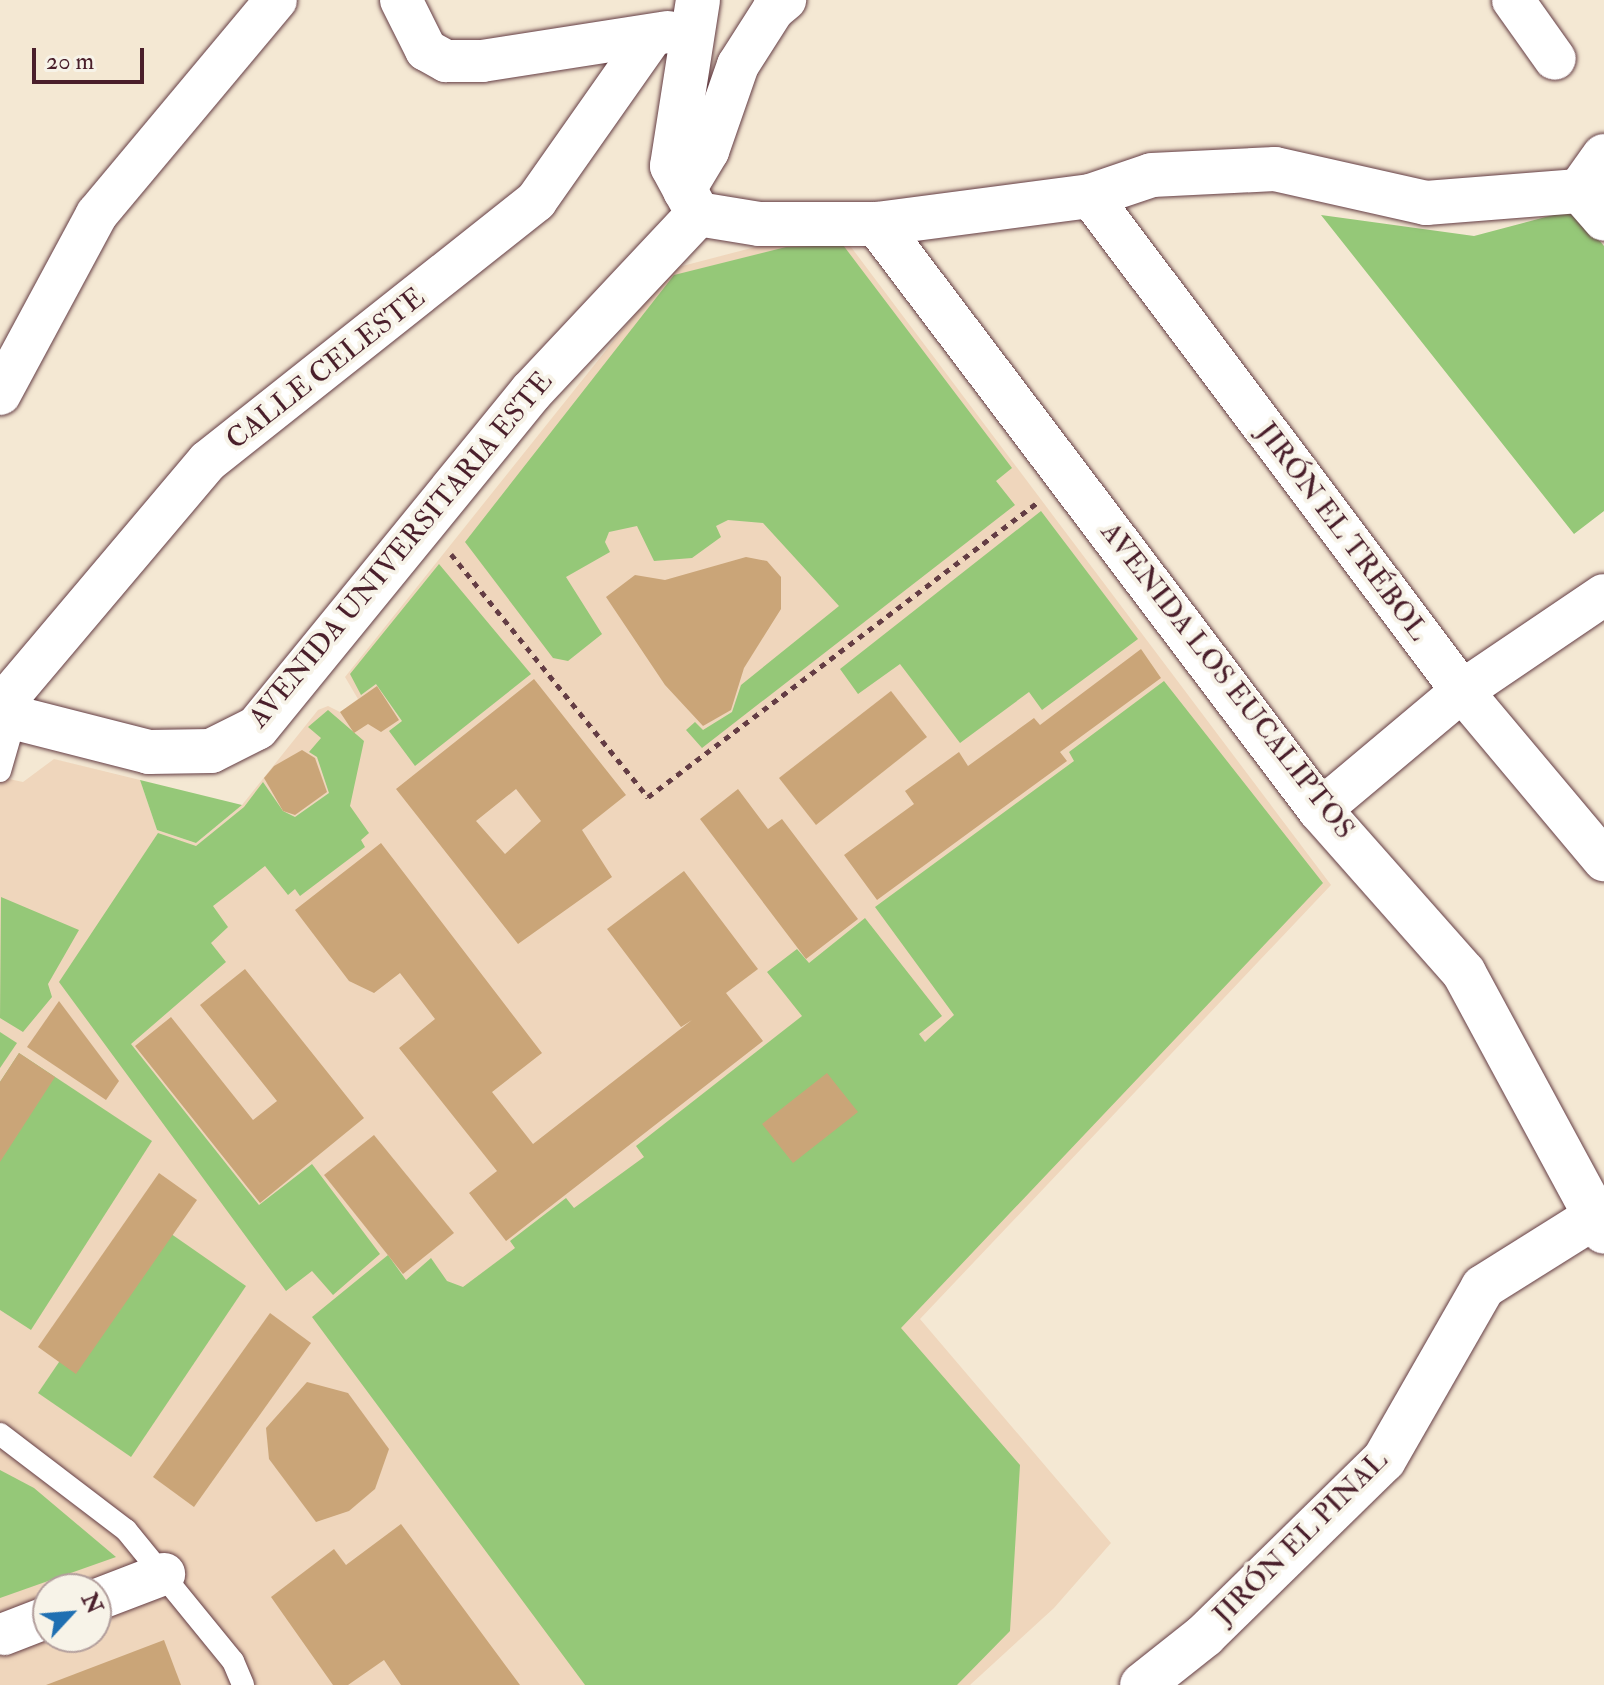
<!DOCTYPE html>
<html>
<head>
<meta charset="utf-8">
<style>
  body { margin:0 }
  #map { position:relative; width:1604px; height:1685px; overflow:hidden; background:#f4e8d3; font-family:"IM FELL Double Pica",serif }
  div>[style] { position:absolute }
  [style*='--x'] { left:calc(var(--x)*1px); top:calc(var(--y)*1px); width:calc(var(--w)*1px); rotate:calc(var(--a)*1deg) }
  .built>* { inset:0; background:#efd6bc }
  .green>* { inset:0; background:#95c878 }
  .building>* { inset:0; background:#caa578 }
  .path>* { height:5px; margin-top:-2.5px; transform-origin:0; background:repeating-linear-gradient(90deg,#643d44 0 6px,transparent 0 12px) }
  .roads { filter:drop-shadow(0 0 2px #643d44) drop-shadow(0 0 2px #643d44) }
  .lane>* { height:22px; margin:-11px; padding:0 11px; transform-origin:11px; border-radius:11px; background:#fff }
  .street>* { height:42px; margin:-21px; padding:0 21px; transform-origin:21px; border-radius:21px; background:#fff }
  .secondary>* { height:44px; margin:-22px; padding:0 22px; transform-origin:22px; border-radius:22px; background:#fff }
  span { translate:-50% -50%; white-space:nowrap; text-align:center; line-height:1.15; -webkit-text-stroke:8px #f7f3e8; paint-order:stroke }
  .street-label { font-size:28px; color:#4a1f2b }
  .north { position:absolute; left:32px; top:1573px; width:80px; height:80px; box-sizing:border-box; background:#f7f3e8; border:2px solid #b29e9c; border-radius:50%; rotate:64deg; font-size:22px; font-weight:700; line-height:32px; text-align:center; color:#4a1f2b }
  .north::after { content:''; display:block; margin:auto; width:28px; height:36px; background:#1f6fb2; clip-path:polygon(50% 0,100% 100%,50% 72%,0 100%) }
  .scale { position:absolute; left:32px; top:48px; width:112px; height:36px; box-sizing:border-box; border:4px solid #4a1f2b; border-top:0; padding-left:10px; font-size:24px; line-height:28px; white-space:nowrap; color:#4a1f2b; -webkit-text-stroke:6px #f7f3e8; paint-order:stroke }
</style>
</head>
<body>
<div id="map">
  <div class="built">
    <div style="clip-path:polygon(evenodd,845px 239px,1331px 885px,920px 1319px,1111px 1543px,1054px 1608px,970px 1685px,0 1685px,0 777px,23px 782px,54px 759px,140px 780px,157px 830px,196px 843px,242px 805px,318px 710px,328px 706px,340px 712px,358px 699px,345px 677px,671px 269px,782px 240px,845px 239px,48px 1589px,96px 1589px,96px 1637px,48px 1637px,48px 1589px)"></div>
  </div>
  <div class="green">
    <div style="clip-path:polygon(1568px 211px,1578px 214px,1604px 246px,1604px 511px,1574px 534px,1321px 215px,1474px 236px)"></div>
    <div style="clip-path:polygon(843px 245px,1012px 468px,996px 481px,1015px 505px,702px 748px,686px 730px,695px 722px,703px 730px,732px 712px,741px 685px,839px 606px,763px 523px,728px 520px,716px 526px,721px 537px,692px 558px,654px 561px,637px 526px,609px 532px,605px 542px,610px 552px,566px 577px,602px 634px,568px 661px,553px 658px,465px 542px,674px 275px,786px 247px)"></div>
    <div style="clip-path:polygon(1041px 511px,1138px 639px,1042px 710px,1029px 692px,960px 743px,900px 664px,858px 694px,840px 669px)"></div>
    <div style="clip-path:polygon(439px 564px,531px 674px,415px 766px,389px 731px,402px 721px,376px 684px,361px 695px,350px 674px)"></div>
    <div style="clip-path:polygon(1164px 681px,1323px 883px,901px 1328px,1020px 1465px,1010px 1631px,957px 1685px,585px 1685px,312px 1317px,388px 1255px,406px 1280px,431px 1258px,447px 1281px,463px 1287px,515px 1248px,510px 1241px,566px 1198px,574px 1208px,644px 1157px,636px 1146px,802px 1016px,767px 972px,797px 949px,809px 963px,865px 918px,942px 1016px,919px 1034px,925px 1042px,954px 1015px,875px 907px,1074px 761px,1069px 752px)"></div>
    <div style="clip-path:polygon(328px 710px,364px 741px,350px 806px,369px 833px,361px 840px,365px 847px,300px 896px,295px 889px,288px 895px,265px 866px,213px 906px,228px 927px,211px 943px,226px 962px,131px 1044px,259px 1205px,312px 1164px,380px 1254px,333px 1295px,312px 1271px,286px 1291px,59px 982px,158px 833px,196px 846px,244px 807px,263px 782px,283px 811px,295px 817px,329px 793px,317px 757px,309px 752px,321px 738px,308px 727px)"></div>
    <div style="clip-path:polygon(140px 780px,242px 805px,196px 843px,157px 830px)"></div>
    <div style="clip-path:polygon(1px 897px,79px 930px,48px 984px,52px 997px,23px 1032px,0 1018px)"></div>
    <div style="clip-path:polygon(0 1032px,17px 1043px,0 1068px)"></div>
    <div style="clip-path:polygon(19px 1053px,152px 1141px,31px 1330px,0 1310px,0 1082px)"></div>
    <div style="clip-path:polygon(154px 1222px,246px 1286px,131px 1457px,38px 1393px)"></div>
    <div style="clip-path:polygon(0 1470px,34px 1488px,116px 1557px,0 1598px)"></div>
  </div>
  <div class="building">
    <div style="clip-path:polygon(746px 557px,767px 561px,781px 577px,781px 609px,744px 668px,731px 710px,703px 726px,665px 685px,606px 597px,635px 575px,665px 580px)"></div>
    <div style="clip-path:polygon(1141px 649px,1161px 678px,1060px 752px,1067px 761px,877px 900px,844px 855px,914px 804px,905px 791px,959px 752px,968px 766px,1034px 718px,1040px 725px)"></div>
    <div style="clip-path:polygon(evenodd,534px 679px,626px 795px,582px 830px,612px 877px,518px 944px,396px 789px,534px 679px,516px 789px,541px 821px,505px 854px,476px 821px,516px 789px)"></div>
    <div style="clip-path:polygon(377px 686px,399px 720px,381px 732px,368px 724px,354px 733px,340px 712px)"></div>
    <div style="clip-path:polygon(891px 691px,927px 737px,816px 825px,779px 778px)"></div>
    <div style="clip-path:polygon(302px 750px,315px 758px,327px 792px,295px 815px,283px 811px,264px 778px,274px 766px)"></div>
    <div style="clip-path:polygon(738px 789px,768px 829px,782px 819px,858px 919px,806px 959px,700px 819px)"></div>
    <div style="clip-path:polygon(381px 843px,542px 1053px,492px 1092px,533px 1144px,692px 1020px,681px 1027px,607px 929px,684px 871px,758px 969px,726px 993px,763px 1041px,506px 1241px,469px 1193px,497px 1171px,399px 1048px,435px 1019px,400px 973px,374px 993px,349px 981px,295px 910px)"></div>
    <div style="clip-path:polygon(245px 969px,364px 1118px,260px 1203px,135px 1046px,171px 1017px,253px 1120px,277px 1101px,200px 1005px)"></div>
    <div style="clip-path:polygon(59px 1001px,119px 1081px,106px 1100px,27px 1047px)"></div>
    <div style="clip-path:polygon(19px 1053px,55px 1077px,0 1162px,0 1082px)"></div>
    <div style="clip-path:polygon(827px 1073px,858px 1112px,793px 1163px,762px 1124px)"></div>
    <div style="clip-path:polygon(374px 1135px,454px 1233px,403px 1274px,324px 1175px)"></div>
    <div style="clip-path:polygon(159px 1173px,197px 1200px,76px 1374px,38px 1347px)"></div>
    <div style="clip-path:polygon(270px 1313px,311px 1343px,194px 1507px,153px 1477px)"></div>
    <div style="clip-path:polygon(307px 1382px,348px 1393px,389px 1449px,375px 1489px,349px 1511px,316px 1522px,269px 1459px,266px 1428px)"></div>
    <div style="clip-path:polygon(401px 1524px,520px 1685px,401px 1685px,384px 1660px,348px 1685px,333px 1685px,271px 1597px,334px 1549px,346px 1565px)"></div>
    <div style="clip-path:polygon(164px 1640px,181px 1685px,46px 1685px)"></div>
  </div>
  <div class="path">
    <div style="--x:451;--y:554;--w:313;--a:51"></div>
    <div style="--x:648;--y:797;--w:489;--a:-37.1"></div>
  </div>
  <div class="roads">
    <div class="lane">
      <div style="--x:0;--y:771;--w:54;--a:-73.9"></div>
      <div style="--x:0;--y:1434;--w:158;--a:37.3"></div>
      <div style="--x:126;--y:1530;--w:169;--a:50.8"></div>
      <div style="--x:233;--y:1661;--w:26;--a:67"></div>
    </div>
    <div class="street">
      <div style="--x:401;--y:0;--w:56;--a:63.4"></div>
      <div style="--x:426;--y:50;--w:23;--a:29"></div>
      <div style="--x:446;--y:61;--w:36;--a:0"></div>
      <div style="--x:482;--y:61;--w:188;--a:-8.9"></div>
      <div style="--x:1513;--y:0;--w:72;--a:54.6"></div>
      <div style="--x:684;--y:191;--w:47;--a:-59"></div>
      <div style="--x:708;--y:151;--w:91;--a:-70.8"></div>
      <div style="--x:738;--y:65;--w:65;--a:-57.5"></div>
      <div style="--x:773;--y:10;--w:16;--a:-40"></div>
      <div style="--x:1579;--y:191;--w:38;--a:49"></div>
      <div style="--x:1090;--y:196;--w:619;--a:53.07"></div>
      <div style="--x:1462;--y:691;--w:221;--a:50"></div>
      <div style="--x:0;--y:394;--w:204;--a:-61.7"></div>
      <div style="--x:97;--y:214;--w:279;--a:-50.1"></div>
      <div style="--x:0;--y:707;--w:322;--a:-49.8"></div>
      <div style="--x:208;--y:461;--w:419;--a:-38.4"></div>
      <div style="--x:536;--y:201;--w:202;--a:-54.9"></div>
      <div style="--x:1320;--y:810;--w:185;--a:-40"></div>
      <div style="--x:1462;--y:691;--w:171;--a:-34.1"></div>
      <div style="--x:96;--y:1600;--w:73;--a:-20.9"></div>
      <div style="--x:4;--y:1634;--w:47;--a:-21.1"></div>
    </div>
    <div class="secondary">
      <div style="--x:698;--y:0;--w:168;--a:98.9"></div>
      <div style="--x:672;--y:166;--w:55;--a:61.6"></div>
      <div style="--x:698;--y:214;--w:62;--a:9.3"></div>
      <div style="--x:759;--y:224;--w:118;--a:0"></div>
      <div style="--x:877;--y:224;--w:215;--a:-7.5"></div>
      <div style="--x:1090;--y:196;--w:65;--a:-18.7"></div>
      <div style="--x:1152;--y:175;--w:123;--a:-2.8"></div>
      <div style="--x:1275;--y:169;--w:155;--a:12.7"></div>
      <div style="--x:1426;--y:203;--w:153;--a:-4.5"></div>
      <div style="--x:1579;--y:191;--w:43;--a:-54.5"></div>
      <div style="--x:877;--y:224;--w:735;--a:52.91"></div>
      <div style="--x:1320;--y:810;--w:217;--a:48.5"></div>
      <div style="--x:1464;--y:973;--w:294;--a:61.6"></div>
      <div style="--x:0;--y:714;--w:154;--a:14.3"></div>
      <div style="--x:149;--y:752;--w:62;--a:-0.9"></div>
      <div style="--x:211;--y:751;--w:51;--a:-26.6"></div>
      <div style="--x:257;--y:728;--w:434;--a:-50.8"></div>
      <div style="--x:531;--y:392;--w:244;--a:-46.8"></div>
      <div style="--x:1142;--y:1685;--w:80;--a:-38.4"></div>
      <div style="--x:1205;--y:1635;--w:250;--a:-44.4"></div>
      <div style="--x:1384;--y:1460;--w:199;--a:-60.2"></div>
      <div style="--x:1483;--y:1287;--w:133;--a:-32.1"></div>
    </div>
  </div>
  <div class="street-label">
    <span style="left:326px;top:369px;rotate:-38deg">CALLE CELESTE</span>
    <span style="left:1342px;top:532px;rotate:53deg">JIRÓN EL TRÉBOL</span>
    <span style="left:401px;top:550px;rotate:-50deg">AVENIDA UNIVERSITARIA ESTE</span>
    <span style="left:1227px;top:681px;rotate:52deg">AVENIDA LOS EUCALIPTOS</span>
    <span style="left:1301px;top:1538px;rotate:-45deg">JIRÓN EL PINAL</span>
  </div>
  <div class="north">N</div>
  <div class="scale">20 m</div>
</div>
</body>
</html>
